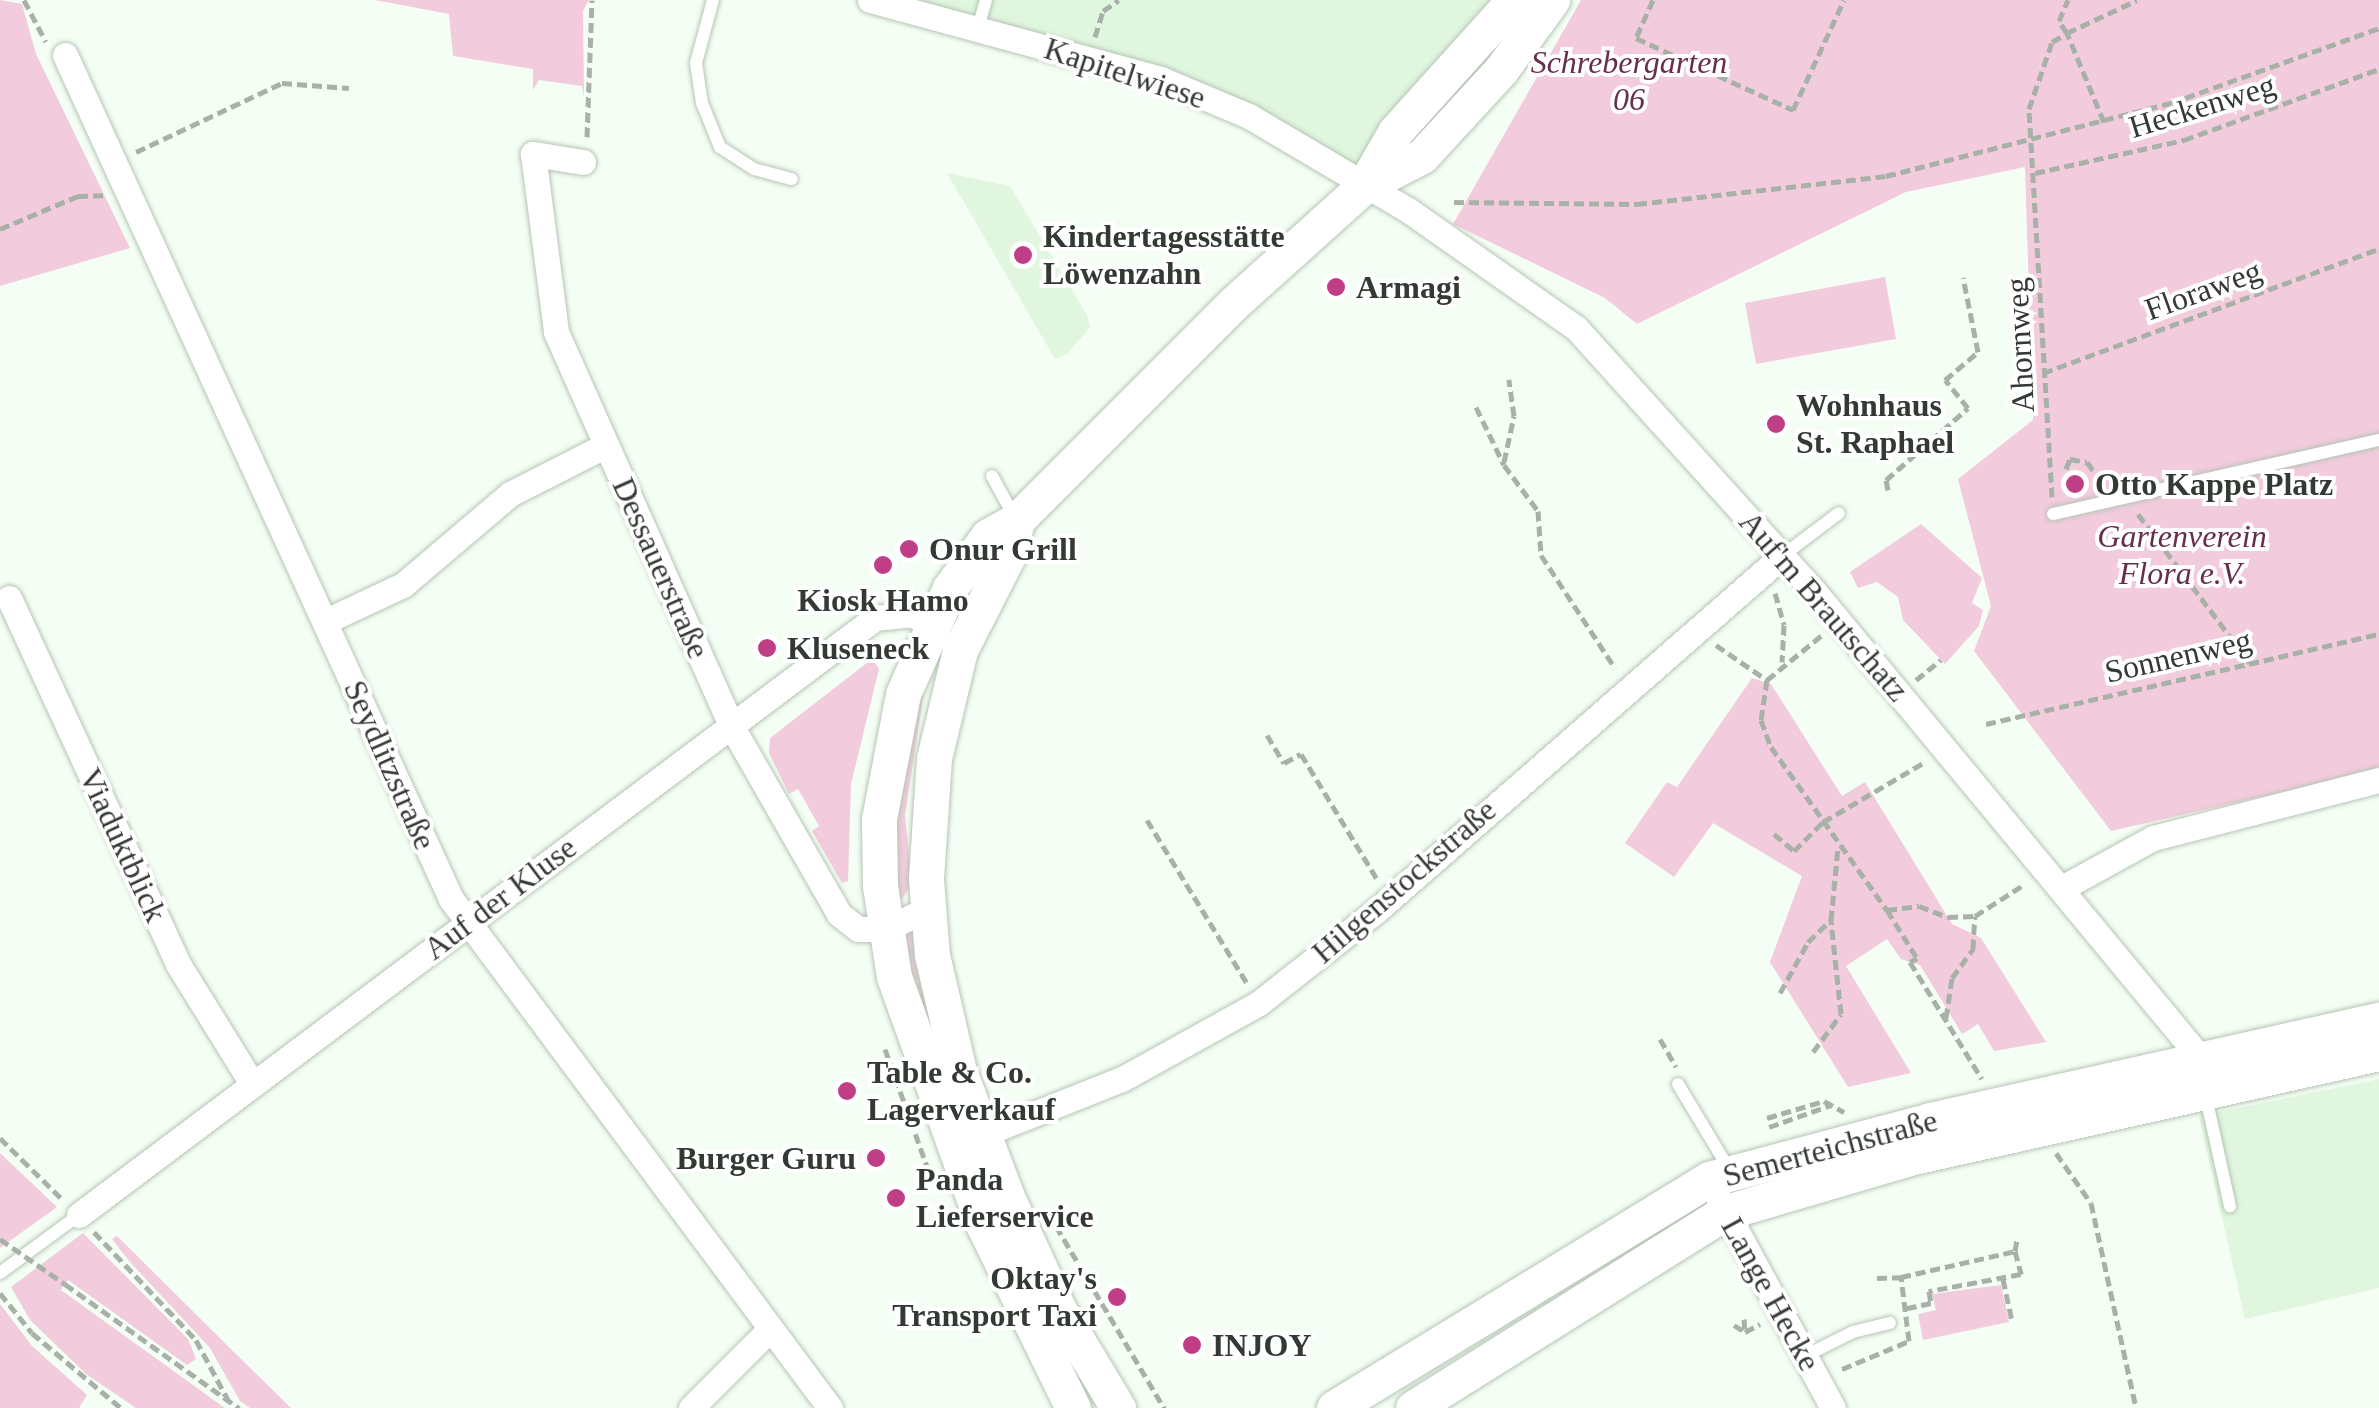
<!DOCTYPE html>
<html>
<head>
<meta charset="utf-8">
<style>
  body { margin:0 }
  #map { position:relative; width:2379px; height:1408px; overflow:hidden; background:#f4fef4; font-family:Georgia,serif }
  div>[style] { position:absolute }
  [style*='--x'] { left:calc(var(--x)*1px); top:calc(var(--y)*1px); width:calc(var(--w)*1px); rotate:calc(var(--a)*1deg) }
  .built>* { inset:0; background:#e0f6df }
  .green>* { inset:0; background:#f2cbdc }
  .path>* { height:5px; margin-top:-2.5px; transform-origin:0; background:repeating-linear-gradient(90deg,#a8b1a8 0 10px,transparent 0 15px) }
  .roads { filter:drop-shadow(0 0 2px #b5c5b4) drop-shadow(0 0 2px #b5c5b4) }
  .service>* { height:12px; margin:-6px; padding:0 6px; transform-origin:6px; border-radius:6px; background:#fff }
  .minor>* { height:25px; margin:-12.5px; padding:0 12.5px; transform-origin:12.5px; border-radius:12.5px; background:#fff }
  .secondary>* { height:35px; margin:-17.5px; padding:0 17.5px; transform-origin:17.5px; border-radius:17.5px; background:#fff }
  .path-bridge>* { height:5px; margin-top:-2.5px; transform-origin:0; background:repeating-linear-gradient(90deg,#a8b1a8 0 10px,transparent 0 15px) }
  .dots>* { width:28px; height:28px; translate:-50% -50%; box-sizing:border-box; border:5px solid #fff; border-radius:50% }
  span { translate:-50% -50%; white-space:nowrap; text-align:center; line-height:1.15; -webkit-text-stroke:8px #fff; paint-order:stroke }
  .park-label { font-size:32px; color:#662e4b; font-style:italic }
  .street-label { font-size:32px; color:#333933 }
  .poi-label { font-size:32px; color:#333933; font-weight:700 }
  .left { translate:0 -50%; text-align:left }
  .right { translate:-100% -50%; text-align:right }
</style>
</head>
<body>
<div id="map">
  <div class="built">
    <div style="clip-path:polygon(895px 0,1502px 0,1359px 177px,1257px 113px)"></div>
    <div style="clip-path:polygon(947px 173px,1010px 186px,1087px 315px,1090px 327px,1067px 354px,1055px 359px)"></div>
    <div style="clip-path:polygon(2379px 1079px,2379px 1288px,2245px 1319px,2199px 1116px)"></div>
  </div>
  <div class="green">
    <div style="clip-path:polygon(0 0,22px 4px,36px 54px,130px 248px,0 286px)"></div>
    <div style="clip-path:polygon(375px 0,589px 0,583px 11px,584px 97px,582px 86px,539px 80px,533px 90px,533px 69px,453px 56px,449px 14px)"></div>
    <div style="clip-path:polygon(1581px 0,2379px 0,2379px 770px,2111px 831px,1974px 651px,1991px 606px,1958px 479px,2033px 420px,2025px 167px,1906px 192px,1637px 324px,1605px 298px,1453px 224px)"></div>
    <div style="clip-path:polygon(1885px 277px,1896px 339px,1756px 364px,1745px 303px)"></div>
    <div style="clip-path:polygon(1921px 524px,1982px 578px,1972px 603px,1983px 610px,1979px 626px,1945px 664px,1903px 620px,1898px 597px,1877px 582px,1858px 588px,1850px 572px)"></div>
    <div style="clip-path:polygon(872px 659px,879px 669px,851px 784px,848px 881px,842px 883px,812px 831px,819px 826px,798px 789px,789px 794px,769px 753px,770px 738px)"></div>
    <div style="clip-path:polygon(1752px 678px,1771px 684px,1842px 796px,1865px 782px,1952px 924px,1981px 938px,2046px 1042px,1994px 1051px,1978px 1024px,1962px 1034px,1920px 965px,1901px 959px,1887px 939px,1846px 966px,1911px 1073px,1848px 1087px,1770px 962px,1802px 876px,1713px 823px,1674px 877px,1625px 843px,1667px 782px,1677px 787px)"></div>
    <div style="clip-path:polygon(920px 681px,925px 686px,905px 815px,912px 884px,895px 909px,890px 854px)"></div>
    <div style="clip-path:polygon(914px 927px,930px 1004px,916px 1007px,905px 935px)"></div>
    <div style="clip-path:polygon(0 1153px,57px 1207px,0 1248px)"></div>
    <div style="clip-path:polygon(83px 1233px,188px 1339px,196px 1359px,187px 1365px,68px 1280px,61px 1290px,225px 1408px,136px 1408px,86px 1374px,30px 1320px,11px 1287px)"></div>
    <div style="clip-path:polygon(117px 1236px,238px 1356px,291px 1408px,250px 1408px,240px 1401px,210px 1348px,130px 1262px,112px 1239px)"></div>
    <div style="clip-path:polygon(2001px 1285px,2009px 1322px,1923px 1340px,1918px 1314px,1936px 1310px,1932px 1294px)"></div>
    <div style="clip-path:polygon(0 1304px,32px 1346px,87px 1395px,79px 1408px,0 1408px)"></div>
  </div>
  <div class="path">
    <div style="--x:24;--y:0;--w:47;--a:62.4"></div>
    <div style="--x:1653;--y:0;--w:42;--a:114.1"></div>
    <div style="--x:1636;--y:38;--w:173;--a:24.6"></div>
    <div style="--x:1793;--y:110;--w:121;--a:-65.1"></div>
    <div style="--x:1095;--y:37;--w:27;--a:-73"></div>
    <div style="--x:1103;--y:11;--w:19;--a:-35"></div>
    <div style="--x:2104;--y:122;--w:96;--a:-112.6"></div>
    <div style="--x:2067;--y:33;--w:77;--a:-25.2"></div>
    <div style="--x:587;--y:137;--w:137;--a:-87.9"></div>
    <div style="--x:136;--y:152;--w:161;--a:-25.3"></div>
    <div style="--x:282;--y:83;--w:67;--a:4.3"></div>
    <div style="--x:2035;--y:173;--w:153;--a:-12.5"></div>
    <div style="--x:2184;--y:140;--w:208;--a:-20"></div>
    <div style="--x:1454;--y:202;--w:183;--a:0.6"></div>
    <div style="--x:1637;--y:204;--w:251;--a:-6.4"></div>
    <div style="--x:1886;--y:176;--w:294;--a:-14.4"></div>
    <div style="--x:2171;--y:103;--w:221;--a:-19.8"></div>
    <div style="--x:0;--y:229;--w:85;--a:-22.9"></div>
    <div style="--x:78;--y:196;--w:25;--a:-2"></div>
    <div style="--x:2043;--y:373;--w:358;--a:-20.3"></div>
    <div style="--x:1476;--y:407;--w:64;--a:64.2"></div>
    <div style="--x:1504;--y:465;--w:57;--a:53.5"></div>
    <div style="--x:1538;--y:511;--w:44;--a:86.1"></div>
    <div style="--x:1541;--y:555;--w:135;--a:56.8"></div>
    <div style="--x:1504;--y:462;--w:47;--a:-77.7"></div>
    <div style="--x:1514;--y:416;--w:37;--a:-98"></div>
    <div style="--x:2066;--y:469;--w:11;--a:-68"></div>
    <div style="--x:2070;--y:459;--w:17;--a:10"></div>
    <div style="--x:2087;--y:462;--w:26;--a:54"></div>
    <div style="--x:1888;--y:490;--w:10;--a:-101"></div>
    <div style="--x:1886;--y:480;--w:109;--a:-41.3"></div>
    <div style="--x:1968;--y:408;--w:36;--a:-129"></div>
    <div style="--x:1945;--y:380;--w:43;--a:-40.3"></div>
    <div style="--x:1978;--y:352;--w:76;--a:-101.3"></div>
    <div style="--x:2052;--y:497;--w:389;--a:-93.4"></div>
    <div style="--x:2029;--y:109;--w:71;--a:-71.1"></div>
    <div style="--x:2052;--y:42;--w:17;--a:-31"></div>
    <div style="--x:2067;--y:33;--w:14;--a:-124"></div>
    <div style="--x:2059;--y:21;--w:23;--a:-67"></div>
    <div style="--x:2138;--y:514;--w:186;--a:53.1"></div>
    <div style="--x:1775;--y:593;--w:33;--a:74"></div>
    <div style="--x:1784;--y:625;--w:37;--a:93"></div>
    <div style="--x:1716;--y:645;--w:62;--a:34.5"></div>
    <div style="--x:1767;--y:680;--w:40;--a:98.5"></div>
    <div style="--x:1761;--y:720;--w:29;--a:70"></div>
    <div style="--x:1771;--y:747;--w:200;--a:54.6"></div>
    <div style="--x:1887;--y:910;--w:57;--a:58"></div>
    <div style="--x:1917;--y:958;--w:8;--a:150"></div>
    <div style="--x:1910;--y:962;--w:137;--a:58.4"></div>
    <div style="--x:1767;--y:680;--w:71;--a:-39.3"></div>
    <div style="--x:1916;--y:680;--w:32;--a:-39"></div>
    <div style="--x:1986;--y:724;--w:403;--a:-12.9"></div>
    <div style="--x:1267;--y:735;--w:33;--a:59"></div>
    <div style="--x:1284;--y:763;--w:19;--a:-28"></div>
    <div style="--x:1301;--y:754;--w:146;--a:58.7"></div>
    <div style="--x:1147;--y:820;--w:191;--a:58.5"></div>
    <div style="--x:1774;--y:834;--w:26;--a:40"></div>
    <div style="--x:1794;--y:851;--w:41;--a:-45"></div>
    <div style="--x:1823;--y:822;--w:116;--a:-30.5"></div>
    <div style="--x:1887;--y:910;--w:32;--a:-7"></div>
    <div style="--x:1919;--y:906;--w:31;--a:21"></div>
    <div style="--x:1948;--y:917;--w:27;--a:-2"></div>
    <div style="--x:1780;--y:993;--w:58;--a:-61.2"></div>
    <div style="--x:1808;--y:942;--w:32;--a:-44"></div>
    <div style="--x:1946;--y:1018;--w:40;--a:-81.5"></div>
    <div style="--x:1952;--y:978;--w:36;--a:-54"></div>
    <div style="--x:1973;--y:949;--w:33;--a:-87"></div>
    <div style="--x:1975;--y:916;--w:59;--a:-32.6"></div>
    <div style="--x:1660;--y:1039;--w:32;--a:60"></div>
    <div style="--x:885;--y:1049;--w:139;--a:70.3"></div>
    <div style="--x:1813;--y:1052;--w:47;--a:-53.6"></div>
    <div style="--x:1841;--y:1014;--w:95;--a:-96.1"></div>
    <div style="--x:1831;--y:920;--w:73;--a:-84.5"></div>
    <div style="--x:1767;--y:1118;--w:59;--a:-16.6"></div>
    <div style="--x:1824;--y:1101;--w:23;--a:29"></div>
    <div style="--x:1769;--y:1127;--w:66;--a:-19.5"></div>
    <div style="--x:0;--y:1138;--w:87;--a:44.5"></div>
    <div style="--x:2056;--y:1153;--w:61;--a:55"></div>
    <div style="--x:2091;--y:1203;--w:210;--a:77.6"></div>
    <div style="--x:1056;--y:1226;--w:212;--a:59.3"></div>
    <div style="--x:94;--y:1232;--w:149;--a:46.6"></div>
    <div style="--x:196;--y:1340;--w:68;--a:61.9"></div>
    <div style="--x:2015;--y:1251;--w:11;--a:-80"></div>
    <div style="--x:1877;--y:1278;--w:24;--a:-2"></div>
    <div style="--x:2003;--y:1279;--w:43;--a:77.9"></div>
    <div style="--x:65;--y:1284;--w:214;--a:35.5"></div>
    <div style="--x:0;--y:1293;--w:51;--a:51.3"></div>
    <div style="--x:32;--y:1333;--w:116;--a:40.1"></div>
    <div style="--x:1744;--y:1319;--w:13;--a:86"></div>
    <div style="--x:1734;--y:1325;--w:13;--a:32"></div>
    <div style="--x:1745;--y:1332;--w:17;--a:-28"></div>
    <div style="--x:1842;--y:1369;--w:73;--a:-22.7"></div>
    <div style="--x:1909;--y:1341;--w:64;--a:-97.1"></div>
    <div style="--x:1901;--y:1277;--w:117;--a:-12.8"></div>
    <div style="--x:2015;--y:1251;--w:24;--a:75"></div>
    <div style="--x:2021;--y:1274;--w:94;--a:169.5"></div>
    <div style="--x:1929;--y:1291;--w:12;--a:81"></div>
    <div style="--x:1931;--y:1303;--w:25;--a:168"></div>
  </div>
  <div class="roads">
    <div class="service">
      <div style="--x:713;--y:0;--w:65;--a:105.1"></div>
      <div style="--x:696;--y:63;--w:40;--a:81.5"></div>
      <div style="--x:702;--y:103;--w:48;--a:67.8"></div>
      <div style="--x:720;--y:147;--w:40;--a:32.9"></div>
      <div style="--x:754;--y:169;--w:39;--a:15"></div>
      <div style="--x:978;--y:28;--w:29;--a:-74"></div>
      <div style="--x:992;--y:476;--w:48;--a:61.3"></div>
      <div style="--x:2053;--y:514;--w:334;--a:-12.8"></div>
      <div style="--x:1782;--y:556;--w:71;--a:-37"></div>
      <div style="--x:1678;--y:1084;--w:99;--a:59"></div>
      <div style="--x:2206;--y:1097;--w:112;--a:77.6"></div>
      <div style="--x:0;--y:1273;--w:98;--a:-36.3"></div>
      <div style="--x:1805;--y:1356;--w:54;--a:-26.6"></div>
      <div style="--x:1853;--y:1332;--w:38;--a:-14"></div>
    </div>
    <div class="minor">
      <div style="--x:870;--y:0;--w:302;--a:15.2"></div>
      <div style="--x:1161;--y:79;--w:95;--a:22.8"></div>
      <div style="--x:1249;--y:116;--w:185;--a:30.6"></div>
      <div style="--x:1408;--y:210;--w:205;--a:35.1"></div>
      <div style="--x:1576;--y:328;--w:353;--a:47.9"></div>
      <div style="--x:1813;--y:590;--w:624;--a:50.39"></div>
      <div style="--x:65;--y:55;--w:928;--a:65.42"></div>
      <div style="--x:451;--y:899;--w:635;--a:53.33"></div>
      <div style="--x:583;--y:162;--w:51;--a:-170.9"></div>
      <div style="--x:533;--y:154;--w:179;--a:82.6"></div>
      <div style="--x:556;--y:332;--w:432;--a:66"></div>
      <div style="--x:732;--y:727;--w:215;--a:60.2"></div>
      <div style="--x:839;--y:914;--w:24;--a:38"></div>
      <div style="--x:858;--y:929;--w:27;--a:0"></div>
      <div style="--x:885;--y:929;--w:47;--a:-24.9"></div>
      <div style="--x:9;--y:598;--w:403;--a:65.2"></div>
      <div style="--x:178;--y:964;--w:142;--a:58.2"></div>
      <div style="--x:326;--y:621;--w:85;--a:-25.1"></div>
      <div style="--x:403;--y:585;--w:140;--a:-40.4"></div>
      <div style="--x:510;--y:494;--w:108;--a:-27"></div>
      <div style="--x:2062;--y:888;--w:104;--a:-28.8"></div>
      <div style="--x:2153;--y:838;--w:233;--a:-14.4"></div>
      <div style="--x:981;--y:1135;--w:152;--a:-21.7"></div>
      <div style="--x:1122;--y:1079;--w:157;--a:-29"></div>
      <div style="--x:1259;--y:1003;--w:150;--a:-38.2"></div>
      <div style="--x:1377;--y:910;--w:538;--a:-41.16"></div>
      <div style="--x:1718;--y:1197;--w:240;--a:61.4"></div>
      <div style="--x:79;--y:1215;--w:995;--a:-36.87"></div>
      <div style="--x:875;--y:618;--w:36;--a:-6"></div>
      <div style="--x:911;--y:614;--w:22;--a:27"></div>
      <div style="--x:691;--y:1408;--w:107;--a:-45"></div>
    </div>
    <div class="secondary">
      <div style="--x:1364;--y:186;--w:62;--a:-60.1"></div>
      <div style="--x:1395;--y:132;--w:178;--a:-48"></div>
      <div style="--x:1017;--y:520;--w:35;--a:103"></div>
      <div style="--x:1009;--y:554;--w:108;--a:117"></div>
      <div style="--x:960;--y:650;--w:111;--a:103.5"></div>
      <div style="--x:934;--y:758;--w:121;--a:93.8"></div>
      <div style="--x:926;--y:879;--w:76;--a:85.5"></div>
      <div style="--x:932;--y:955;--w:119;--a:76.9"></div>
      <div style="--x:959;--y:1071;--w:135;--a:69.1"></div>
      <div style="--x:1007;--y:1197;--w:122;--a:65.3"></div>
      <div style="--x:1058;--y:1308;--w:117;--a:59"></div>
      <div style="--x:1073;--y:1408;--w:205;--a:-116.1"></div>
      <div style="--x:983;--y:1224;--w:263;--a:-109.8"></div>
      <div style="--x:894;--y:977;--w:92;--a:-98.7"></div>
      <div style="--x:880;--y:886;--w:67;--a:-90.9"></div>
      <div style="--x:879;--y:819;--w:127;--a:-79.1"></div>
      <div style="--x:903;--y:694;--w:116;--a:-66.1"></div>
      <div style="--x:950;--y:588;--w:64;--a:-53.8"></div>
      <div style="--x:988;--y:536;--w:33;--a:-29"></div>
      <div style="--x:1017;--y:520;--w:307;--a:-45"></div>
      <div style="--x:1234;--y:303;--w:175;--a:-42"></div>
      <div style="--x:1364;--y:186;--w:65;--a:-27.3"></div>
      <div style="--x:1422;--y:156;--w:117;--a:-47.4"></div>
      <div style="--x:1501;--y:70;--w:87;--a:-53.9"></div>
      <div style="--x:1334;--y:1408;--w:439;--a:-31.4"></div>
      <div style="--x:1709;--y:1179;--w:229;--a:-14.9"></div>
      <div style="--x:1930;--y:1120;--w:460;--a:-12.6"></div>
      <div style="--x:1413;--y:1408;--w:369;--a:-32.1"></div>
      <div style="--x:1726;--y:1212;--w:191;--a:-16.4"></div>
      <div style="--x:1909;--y:1158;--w:482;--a:-12.6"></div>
    </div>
  </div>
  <div class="path-bridge">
    <div style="--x:0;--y:1239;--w:79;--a:34.7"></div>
  </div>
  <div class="dots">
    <div style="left:1023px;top:255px;background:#c03e86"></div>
    <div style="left:1336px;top:287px;background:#c03e86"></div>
    <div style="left:1776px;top:424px;background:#c03e86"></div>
    <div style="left:2075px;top:484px;background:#c03e86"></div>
    <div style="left:909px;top:549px;background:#c03e86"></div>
    <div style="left:883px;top:565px;background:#c03e86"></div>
    <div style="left:767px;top:648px;background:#c03e86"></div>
    <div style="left:847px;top:1091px;background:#c03e86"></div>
    <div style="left:876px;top:1158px;background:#c03e86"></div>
    <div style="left:896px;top:1198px;background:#c03e86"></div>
    <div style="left:1117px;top:1297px;background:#c03e86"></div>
    <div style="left:1192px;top:1345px;background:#c03e86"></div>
  </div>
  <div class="park-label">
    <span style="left:1629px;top:81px">Schrebergarten<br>06</span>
    <span style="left:2182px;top:555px">Gartenverein<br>Flora e.V.</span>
  </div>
  <div class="street-label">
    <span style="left:1125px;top:73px;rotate:18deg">Kapitelwiese</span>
    <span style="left:2202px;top:106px;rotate:-17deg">Heckenweg</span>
    <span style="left:2203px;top:290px;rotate:-20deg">Floraweg</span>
    <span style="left:2020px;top:345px;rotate:-93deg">Ahornweg</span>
    <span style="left:661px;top:568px;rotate:66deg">Dessauerstraße</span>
    <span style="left:1824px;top:606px;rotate:49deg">Auf'm Brautschatz</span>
    <span style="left:2178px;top:656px;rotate:-13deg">Sonnenweg</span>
    <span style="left:390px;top:765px;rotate:66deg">Seydlitzstraße</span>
    <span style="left:123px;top:845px;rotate:65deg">Viaduktblick</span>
    <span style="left:1404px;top:881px;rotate:-41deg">Hilgenstockstraße</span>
    <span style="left:500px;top:898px;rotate:-37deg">Auf der Kluse</span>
    <span style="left:1830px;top:1148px;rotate:-15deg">Semerteichstraße</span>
    <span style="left:1771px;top:1294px;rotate:61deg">Lange Hecke</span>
  </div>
  <div class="poi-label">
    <span class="left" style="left:1043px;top:255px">Kindertagesstätte<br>Löwenzahn</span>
    <span class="left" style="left:1356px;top:287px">Armagi</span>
    <span class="left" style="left:1796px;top:424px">Wohnhaus<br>St. Raphael</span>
    <span class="left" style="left:2095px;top:484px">Otto Kappe Platz</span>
    <span class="left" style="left:929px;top:549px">Onur Grill</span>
    <span style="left:883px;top:600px">Kiosk Hamo</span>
    <span class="left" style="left:787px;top:648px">Kluseneck</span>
    <span class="left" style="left:867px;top:1091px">Table &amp; Co.<br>Lagerverkauf</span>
    <span class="right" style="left:856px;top:1158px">Burger Guru</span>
    <span class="left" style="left:916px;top:1198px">Panda<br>Lieferservice</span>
    <span class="right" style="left:1097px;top:1297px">Oktay's<br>Transport Taxi</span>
    <span class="left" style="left:1212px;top:1345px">INJOY</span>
  </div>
</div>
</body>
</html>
